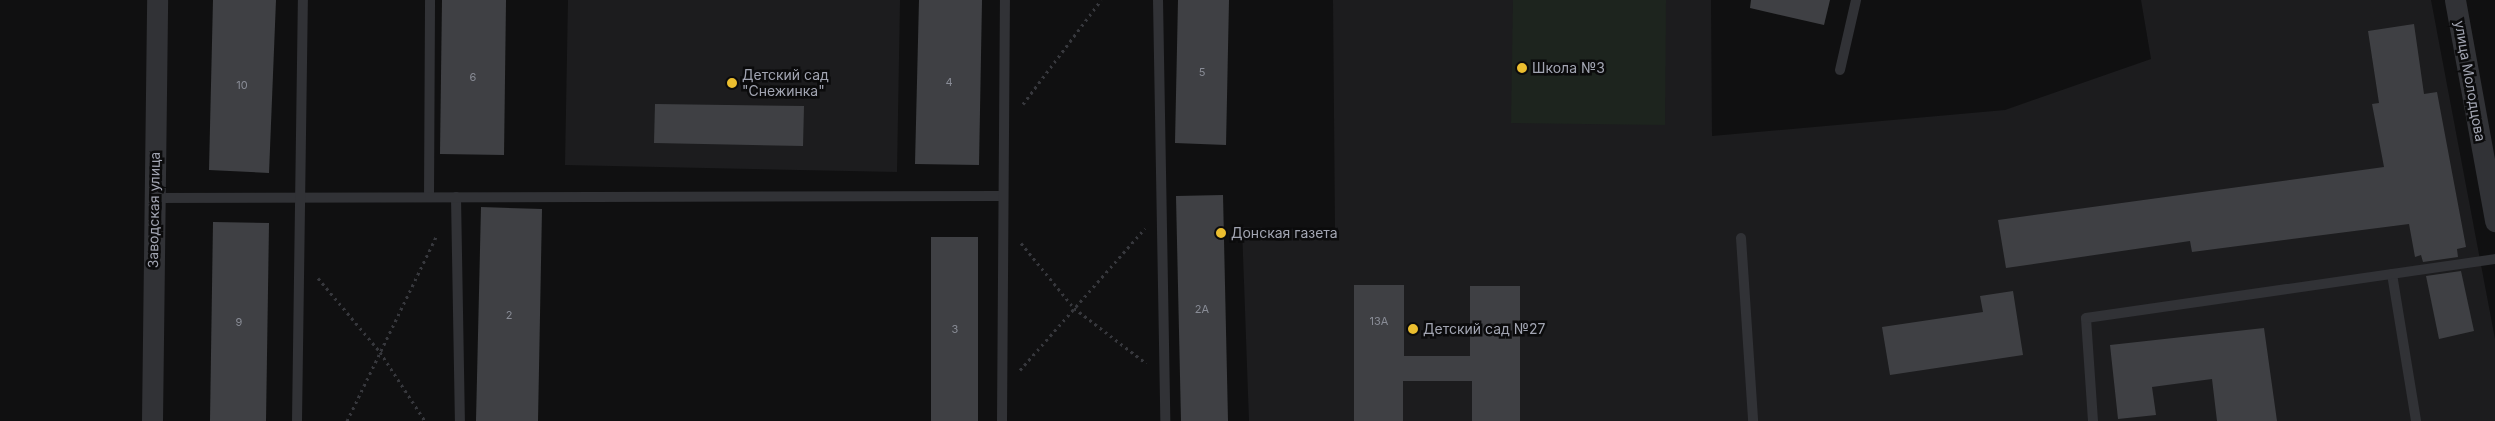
<!DOCTYPE html>
<html>
<head>
<meta charset="utf-8">
<style>
  body { margin:0 }
  #map { position:relative; width:2495px; height:421px; overflow:hidden; background:#101011; font-family:Inter,sans-serif }
  div>[style] { position:absolute }
  [style*='--x'] { left:calc(var(--x)*1px); top:calc(var(--y)*1px); width:calc(var(--w)*1px); rotate:calc(var(--a)*1deg) }
  .built>* { inset:0; background:#1c1c1e }
  .green>* { inset:0; background:#1d241e }
  .building>* { inset:0; background:#3f4044 }
  .path>* { height:3px; margin-top:-1.5px; transform-origin:0; background:repeating-linear-gradient(90deg,#37383d 0 2.5px,transparent 0 6.5px) }
  .lane>* { height:10px; margin:-5px; padding:0 5px; transform-origin:5px; border-radius:5px; background:#313236 }
  .street>* { height:21px; margin:-10.5px; padding:0 10.5px; transform-origin:10.5px; border-radius:10.5px; background:#313236 }
  .dots>* { width:14px; height:14px; translate:-50% -50%; box-sizing:border-box; border:2px solid #0b0b0c; border-radius:50% }
  span { translate:-50% -50%; white-space:nowrap; text-align:center; line-height:1.15; -webkit-text-stroke:5px #0b0b0c; paint-order:stroke }
  .number-label { font-size:11px; color:#898c96 }
  .number-label span { -webkit-text-stroke-width:0 }
  .poi-label { font-size:14px; color:#a2a5b2 }
  .left { translate:0 -50%; text-align:left }
  .street-label { font-size:14px; color:#a2a5b2 }
</style>
</head>
<body>
<div id="map">
  <div class="built">
    <div style="clip-path:polygon(568px 0,900px 0,897px 172px,565px 165px)"></div>
    <div style="clip-path:polygon(1333px 0,1711px 0,1712px 136px,2005px 110px,2151px 59px,2141px 0,2431px 0,2495px 339px,2495px 421px,1249px 421px,1242px 227px,1335px 230px)"></div>
  </div>
  <div class="green">
    <div style="clip-path:polygon(1513px 0,1666px 0,1665px 125px,1511px 123px)"></div>
  </div>
  <div class="building">
    <div style="clip-path:polygon(213px 0,276px 0,269px 173px,209px 170px)"></div>
    <div style="clip-path:polygon(442px 0,506px 0,504px 155px,440px 154px)"></div>
    <div style="clip-path:polygon(919px 0,982px 0,979px 165px,915px 164px)"></div>
    <div style="clip-path:polygon(1178px 0,1229px 0,1226px 145px,1175px 143px)"></div>
    <div style="clip-path:polygon(1751px 0,1830px 0,1824px 25px,1750px 8px)"></div>
    <div style="clip-path:polygon(2414px 24px,2424px 94px,2437px 92px,2466px 247px,2457px 249px,2458px 257px,2423px 262px,2421px 255px,2415px 257px,2409px 224px,2192px 252px,2190px 241px,2006px 268px,1998px 220px,2384px 167px,2372px 104px,2379px 103px,2368px 31px)"></div>
    <div style="clip-path:polygon(655px 104px,804px 106px,803px 146px,654px 143px)"></div>
    <div style="clip-path:polygon(1223px 195px,1228px 421px,1181px 421px,1176px 196px)"></div>
    <div style="clip-path:polygon(481px 207px,542px 209px,538px 421px,476px 421px)"></div>
    <div style="clip-path:polygon(213px 222px,269px 223px,266px 421px,210px 421px)"></div>
    <div style="clip-path:polygon(931px 237px,978px 237px,978px 421px,931px 421px)"></div>
    <div style="clip-path:polygon(2461px 271px,2474px 331px,2439px 339px,2426px 276px)"></div>
    <div style="clip-path:polygon(1354px 285px,1404px 285px,1404px 356px,1470px 356px,1470px 286px,1520px 286px,1520px 421px,1472px 421px,1472px 381px,1403px 381px,1403px 421px,1354px 421px)"></div>
    <div style="clip-path:polygon(2013px 291px,2023px 355px,1890px 375px,1882px 327px,1983px 312px,1980px 296px)"></div>
    <div style="clip-path:polygon(2264px 328px,2277px 421px,2217px 421px,2212px 379px,2152px 387px,2156px 415px,2118px 419px,2110px 345px)"></div>
  </div>
  <div class="path">
    <div style="--x:1023;--y:104;--w:130;--a:-53.1"></div>
    <div style="--x:1021;--y:243;--w:84;--a:50.8"></div>
    <div style="--x:1074;--y:308;--w:91;--a:37.4"></div>
    <div style="--x:318;--y:278;--w:97;--a:50"></div>
    <div style="--x:380;--y:352;--w:82;--a:56.9"></div>
    <div style="--x:1020;--y:370;--w:189;--a:-48.6"></div>
    <div style="--x:347;--y:421;--w:207;--a:-64.2"></div>
  </div>
  <div class="lane">
    <div style="--x:1158;--y:0;--w:421;--a:89"></div>
    <div style="--x:1840;--y:70;--w:72;--a:-77.1"></div>
    <div style="--x:429;--y:197;--w:197;--a:-89.7"></div>
    <div style="--x:456;--y:197;--w:224;--a:89"></div>
    <div style="--x:154;--y:198;--w:847;--a:-0.14"></div>
    <div style="--x:1741;--y:238;--w:183;--a:86.2"></div>
    <div style="--x:2392;--y:274;--w:149;--a:80.7"></div>
    <div style="--x:297;--y:421;--w:421;--a:-89.2"></div>
    <div style="--x:1002;--y:421;--w:421;--a:-89.6"></div>
    <div style="--x:2093;--y:421;--w:103;--a:-93.9"></div>
    <div style="--x:2086;--y:318;--w:413;--a:-8.2"></div>
  </div>
  <div class="street">
    <div style="--x:2455;--y:0;--w:225;--a:79.7"></div>
    <div style="--x:152;--y:421;--w:421;--a:-89.3"></div>
  </div>
  <div class="dots">
    <div style="left:1522px;top:68px;background:#ebbe2f"></div>
    <div style="left:732px;top:83px;background:#ebbe2f"></div>
    <div style="left:1221px;top:233px;background:#ebbe2f"></div>
    <div style="left:1413px;top:329px;background:#ebbe2f"></div>
  </div>
  <div class="number-label">
    <span style="left:1202px;top:72px">5</span>
    <span style="left:473px;top:77px">6</span>
    <span style="left:949px;top:82px">4</span>
    <span style="left:242px;top:85px">10</span>
    <span style="left:1202px;top:309px">2А</span>
    <span style="left:509px;top:315px">2</span>
    <span style="left:1379px;top:321px">13А</span>
    <span style="left:239px;top:322px">9</span>
    <span style="left:955px;top:329px">3</span>
  </div>
  <div class="poi-label">
    <span class="left" style="left:1532px;top:68px">Школа №3</span>
    <span class="left" style="left:742px;top:83px">Детский сад<br>"Снежинка"</span>
    <span class="left" style="left:1231px;top:233px">Донская газета</span>
    <span class="left" style="left:1423px;top:329px">Детский сад №27</span>
  </div>
  <div class="street-label">
    <span style="left:2470px;top:81px;rotate:80deg">улица Молодцова</span>
    <span style="left:154px;top:210px;rotate:-89deg">Заводская улица</span>
  </div>
</div>
</body>
</html>
